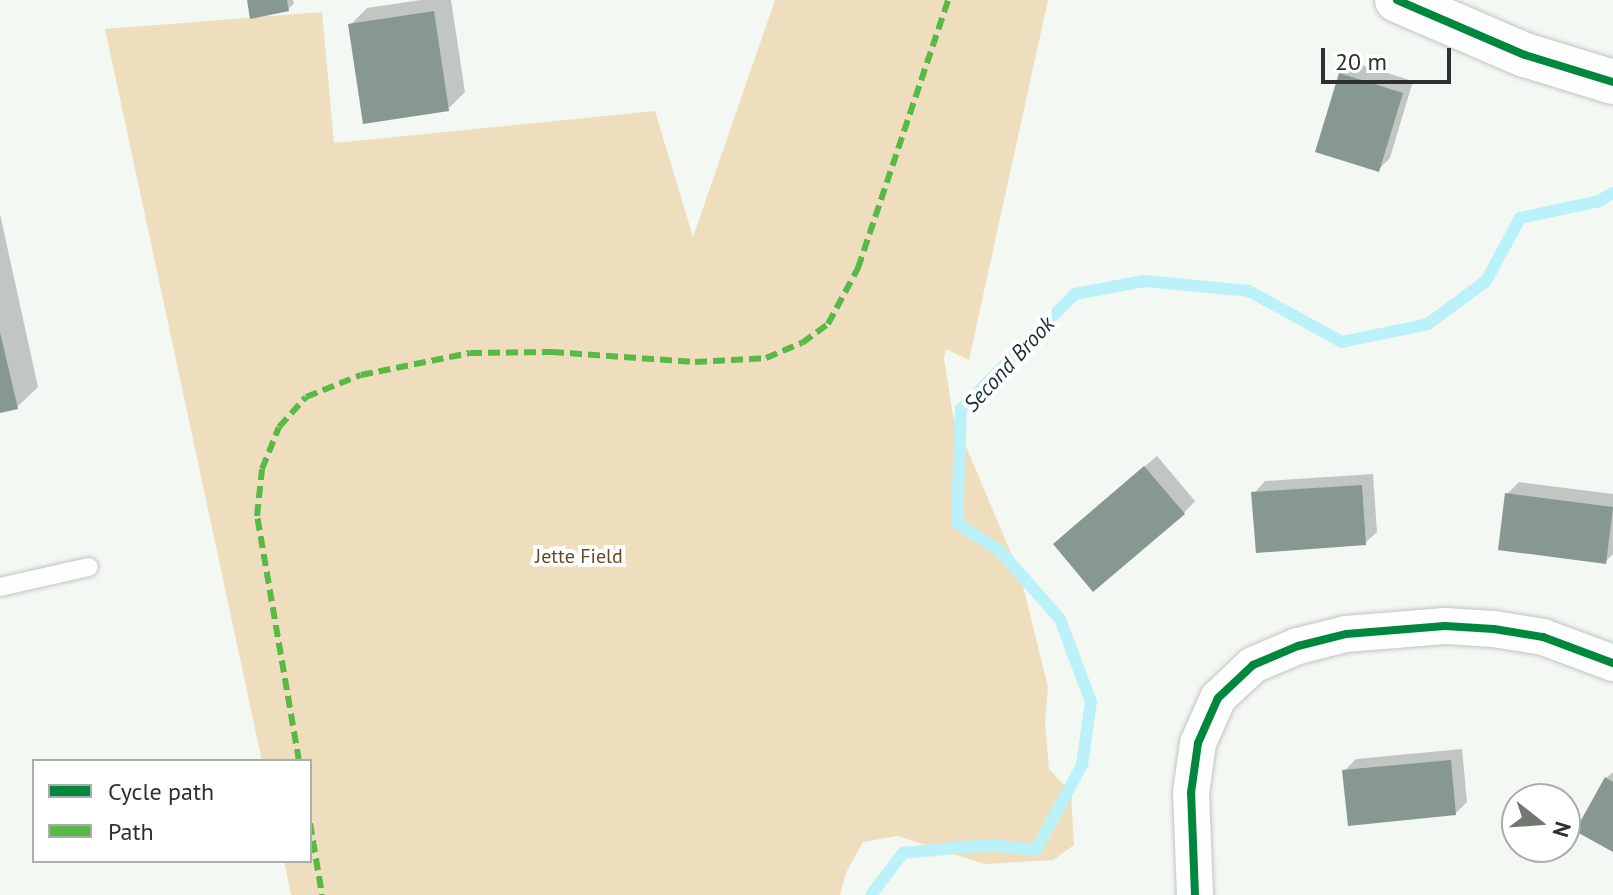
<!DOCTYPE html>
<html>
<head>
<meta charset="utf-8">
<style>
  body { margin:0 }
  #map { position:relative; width:1613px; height:895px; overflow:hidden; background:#f3f8f3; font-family:"PT Sans",sans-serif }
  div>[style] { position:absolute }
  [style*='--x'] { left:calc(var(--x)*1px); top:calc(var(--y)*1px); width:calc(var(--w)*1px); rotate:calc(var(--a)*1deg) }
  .green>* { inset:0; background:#efdebd }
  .shadow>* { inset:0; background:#0003 }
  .stream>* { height:12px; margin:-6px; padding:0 6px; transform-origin:6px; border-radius:6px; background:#bbf1f9 }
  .building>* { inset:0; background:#879893 }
  .roads { filter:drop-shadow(0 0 2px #c1c5c1) drop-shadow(0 0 2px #c1c5c1) }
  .service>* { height:18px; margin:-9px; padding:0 9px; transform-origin:9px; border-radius:9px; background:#fdfefd }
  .minor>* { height:36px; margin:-18px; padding:0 18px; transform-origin:18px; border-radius:18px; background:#fdfefd }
  .tertiary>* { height:44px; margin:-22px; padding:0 22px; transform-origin:22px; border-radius:22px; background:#fdfefd }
  .quiet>* { height:6px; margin-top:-3px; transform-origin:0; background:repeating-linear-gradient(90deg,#58b947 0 12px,transparent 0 18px) }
  .cycleway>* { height:8px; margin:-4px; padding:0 4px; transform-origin:4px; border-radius:4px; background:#00873e }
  span { translate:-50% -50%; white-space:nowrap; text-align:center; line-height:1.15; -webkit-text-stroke:8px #fff; paint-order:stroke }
  .park-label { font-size:20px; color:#614a24 }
  .water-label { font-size:22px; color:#173034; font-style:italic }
  .legend { position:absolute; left:32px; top:759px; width:280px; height:104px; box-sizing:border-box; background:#fff; border:2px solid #abadab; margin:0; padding:10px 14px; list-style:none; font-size:24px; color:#2d312d }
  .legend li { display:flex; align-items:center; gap:16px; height:40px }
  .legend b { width:40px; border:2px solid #abadab }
  .north { position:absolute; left:1501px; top:783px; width:80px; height:80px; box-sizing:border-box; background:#fff; border:2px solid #abadab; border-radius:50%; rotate:107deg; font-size:22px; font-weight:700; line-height:32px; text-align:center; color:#2d312d }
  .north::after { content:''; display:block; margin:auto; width:28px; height:36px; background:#727772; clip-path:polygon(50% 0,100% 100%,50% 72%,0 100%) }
  .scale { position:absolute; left:1321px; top:48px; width:130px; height:36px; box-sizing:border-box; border:4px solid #2d312d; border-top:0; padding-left:10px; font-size:24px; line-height:28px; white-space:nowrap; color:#2d312d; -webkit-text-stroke:6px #fff; paint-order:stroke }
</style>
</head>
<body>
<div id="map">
  <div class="green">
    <div style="clip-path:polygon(775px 0,1048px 0,969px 360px,946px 349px,944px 358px,953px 416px,1020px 574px,1048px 687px,1045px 721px,1049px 769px,1071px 792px,1074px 845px,1053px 860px,984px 864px,898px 836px,863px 842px,846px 873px,840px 895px,291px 895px,284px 861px,310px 861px,310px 761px,262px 761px,105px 29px,322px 12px,334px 143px,655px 111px,693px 237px)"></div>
  </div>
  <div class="shadow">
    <div style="clip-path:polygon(249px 0,293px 0,294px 4px,288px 9px)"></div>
    <div style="clip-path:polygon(421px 0,451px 0,465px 92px,448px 109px,350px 25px,367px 8px)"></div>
    <div style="clip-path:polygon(1352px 62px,1413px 81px,1390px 158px,1378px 170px,1341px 74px)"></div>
    <div style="clip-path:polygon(0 214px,38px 387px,17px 407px,0 411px)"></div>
    <div style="clip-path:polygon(1157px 456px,1195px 501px,1184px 513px,1067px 532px)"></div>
    <div style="clip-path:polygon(1373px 474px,1377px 532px,1365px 543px,1254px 493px,1265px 481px)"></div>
    <div style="clip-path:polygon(1519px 482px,1613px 494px,1613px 554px,1605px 562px,1507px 494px)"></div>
    <div style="clip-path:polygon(1462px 749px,1467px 802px,1455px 814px,1344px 771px,1356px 759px)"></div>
    <div style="clip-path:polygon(1613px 772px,1613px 850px,1606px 778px)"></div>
  </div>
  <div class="stream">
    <div style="--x:871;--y:895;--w:53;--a:-52.7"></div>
    <div style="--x:903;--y:853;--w:85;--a:-5.4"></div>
    <div style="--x:988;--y:845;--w:48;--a:5.9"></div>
    <div style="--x:1036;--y:850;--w:97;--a:-61.6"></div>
    <div style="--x:1082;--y:765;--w:64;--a:-81.9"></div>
    <div style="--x:1091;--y:702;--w:89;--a:-110.5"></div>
    <div style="--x:1060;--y:619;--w:91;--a:-131.4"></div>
    <div style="--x:1000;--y:551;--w:51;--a:-146.9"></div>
    <div style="--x:957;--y:523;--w:114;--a:-88"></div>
    <div style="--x:961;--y:409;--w:162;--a:-45.3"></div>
    <div style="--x:1075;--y:294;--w:70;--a:-10.7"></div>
    <div style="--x:1144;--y:281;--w:105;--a:5.4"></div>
    <div style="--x:1249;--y:291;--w:106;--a:28.7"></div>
    <div style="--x:1342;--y:342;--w:88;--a:-11.8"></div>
    <div style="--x:1428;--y:324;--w:72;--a:-36.6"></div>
    <div style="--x:1486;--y:281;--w:72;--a:-61.6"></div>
    <div style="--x:1520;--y:218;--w:81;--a:-12.1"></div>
    <div style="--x:1599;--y:201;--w:16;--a:-30"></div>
  </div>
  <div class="building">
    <div style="clip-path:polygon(247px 0,287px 0,289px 11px,250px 19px)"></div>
    <div style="clip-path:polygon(434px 11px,449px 111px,363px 124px,348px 24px)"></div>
    <div style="clip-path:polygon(1339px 73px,1403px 93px,1379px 172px,1315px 152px)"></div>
    <div style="clip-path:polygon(0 332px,18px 409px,0 413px)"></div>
    <div style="clip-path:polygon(1144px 466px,1185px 514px,1093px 592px,1053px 544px)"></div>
    <div style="clip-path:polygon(1362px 485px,1366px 545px,1256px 553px,1251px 492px)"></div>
    <div style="clip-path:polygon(1505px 493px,1613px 507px,1606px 564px,1498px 550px)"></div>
    <div style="clip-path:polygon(1451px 760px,1456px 815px,1348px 826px,1342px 770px)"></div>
    <div style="clip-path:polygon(1605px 777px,1613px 782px,1613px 852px,1575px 831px)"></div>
  </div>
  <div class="roads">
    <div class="service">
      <div style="--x:0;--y:587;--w:91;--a:-12.7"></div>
    </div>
    <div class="minor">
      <div style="--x:1195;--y:895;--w:102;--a:-92.2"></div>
      <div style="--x:1191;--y:793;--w:50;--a:-82"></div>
      <div style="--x:1198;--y:743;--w:49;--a:-66"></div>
      <div style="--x:1218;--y:698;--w:48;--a:-43.3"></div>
      <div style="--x:1253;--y:665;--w:49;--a:-22.9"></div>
      <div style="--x:1298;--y:646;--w:49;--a:-14"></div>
      <div style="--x:1346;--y:634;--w:99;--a:-4.6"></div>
      <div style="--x:1445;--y:626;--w:49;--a:3.5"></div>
      <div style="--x:1494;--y:629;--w:50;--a:9.3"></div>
      <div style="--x:1543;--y:637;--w:75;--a:20.4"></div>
    </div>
    <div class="tertiary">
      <div style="--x:1397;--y:0;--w:139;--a:23.3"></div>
      <div style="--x:1525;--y:55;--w:92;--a:17.1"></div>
    </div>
  </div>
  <div class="quiet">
    <div style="--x:299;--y:761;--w:249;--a:-99.7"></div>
    <div style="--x:257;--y:516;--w:47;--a:-83.9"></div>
    <div style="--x:262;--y:469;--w:45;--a:-68"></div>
    <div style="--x:279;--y:427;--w:40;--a:-48"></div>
    <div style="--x:306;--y:397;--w:59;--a:-21.8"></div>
    <div style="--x:361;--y:375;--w:111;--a:-11.4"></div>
    <div style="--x:470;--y:353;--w:82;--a:-0.7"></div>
    <div style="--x:552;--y:352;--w:143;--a:4"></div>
    <div style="--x:695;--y:362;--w:71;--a:-3.2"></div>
    <div style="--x:766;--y:358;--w:39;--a:-23"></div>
    <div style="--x:802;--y:343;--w:32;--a:-36"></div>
    <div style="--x:828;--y:324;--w:64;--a:-61.8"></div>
    <div style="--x:858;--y:268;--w:283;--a:-71.4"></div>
    <div style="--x:310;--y:823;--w:73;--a:80.5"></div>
  </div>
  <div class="cycleway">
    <div style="--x:1397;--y:0;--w:139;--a:23.3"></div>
    <div style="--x:1525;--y:55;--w:92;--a:17.1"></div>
    <div style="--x:1195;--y:895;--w:102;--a:-92.2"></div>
    <div style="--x:1191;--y:793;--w:50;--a:-82"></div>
    <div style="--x:1198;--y:743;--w:49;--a:-66"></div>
    <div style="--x:1218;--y:698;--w:48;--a:-43.3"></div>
    <div style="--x:1253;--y:665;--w:49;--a:-22.9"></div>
    <div style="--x:1298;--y:646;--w:49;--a:-14"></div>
    <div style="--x:1346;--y:634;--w:99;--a:-4.6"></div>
    <div style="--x:1445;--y:626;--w:49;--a:3.5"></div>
    <div style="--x:1494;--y:629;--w:50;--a:9.3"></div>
    <div style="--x:1543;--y:637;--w:75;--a:20.4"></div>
  </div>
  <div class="park-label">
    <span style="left:579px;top:556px">Jette Field</span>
  </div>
  <div class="water-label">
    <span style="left:1009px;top:364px;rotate:-47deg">Second Brook</span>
  </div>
  <ul class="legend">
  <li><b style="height:10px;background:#00873e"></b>Cycle path</li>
  <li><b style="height:10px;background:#58b947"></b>Path</li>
  </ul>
  <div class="north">N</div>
  <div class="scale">20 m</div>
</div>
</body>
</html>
